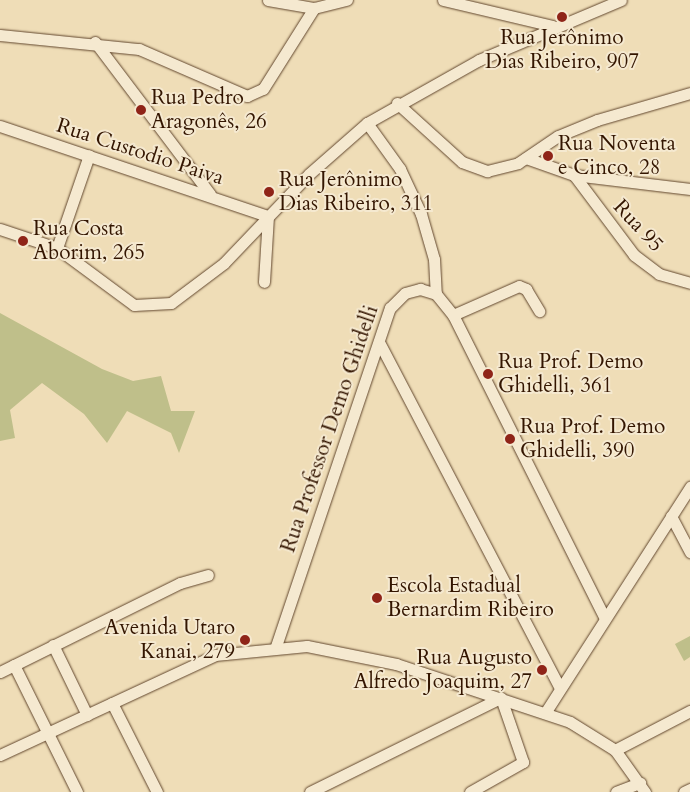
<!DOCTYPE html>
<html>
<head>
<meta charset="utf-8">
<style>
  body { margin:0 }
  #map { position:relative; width:690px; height:792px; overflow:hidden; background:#efddb7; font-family:Cardo,serif }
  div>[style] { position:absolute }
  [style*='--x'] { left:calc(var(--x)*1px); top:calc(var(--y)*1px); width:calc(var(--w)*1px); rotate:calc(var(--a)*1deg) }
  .green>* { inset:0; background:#bfbf8a }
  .roads { filter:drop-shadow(0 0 1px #62472e) drop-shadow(0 0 1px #62472e) }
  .minor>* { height:11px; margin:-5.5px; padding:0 5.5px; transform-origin:5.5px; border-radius:5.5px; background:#f5e9d0 }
  .dots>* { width:14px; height:14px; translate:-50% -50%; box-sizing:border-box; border:2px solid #f5e9d0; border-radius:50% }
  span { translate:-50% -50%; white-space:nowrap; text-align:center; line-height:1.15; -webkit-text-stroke:4px #f5e9d0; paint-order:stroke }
  .poi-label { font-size:21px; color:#331500 }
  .left { translate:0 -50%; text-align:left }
  .right { translate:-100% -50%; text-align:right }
  .street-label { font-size:21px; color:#331500 }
</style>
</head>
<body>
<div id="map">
  <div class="green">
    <div style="clip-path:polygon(0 313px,102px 369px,133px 381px,161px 376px,171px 411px,195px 411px,179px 453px,171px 433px,127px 411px,107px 443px,84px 414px,42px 383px,10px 410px,15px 438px,0 441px)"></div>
    <div style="clip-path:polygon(690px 636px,690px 657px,684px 661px,675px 644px)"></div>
  </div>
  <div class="roads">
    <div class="minor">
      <div style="--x:268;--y:0;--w:47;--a:9.9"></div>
      <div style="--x:314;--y:8;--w:34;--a:-14"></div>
      <div style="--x:443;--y:0;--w:113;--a:13.3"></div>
      <div style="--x:0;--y:35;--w:140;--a:5.8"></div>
      <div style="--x:139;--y:49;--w:118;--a:23.5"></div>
      <div style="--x:247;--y:96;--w:17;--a:-24"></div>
      <div style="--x:263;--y:89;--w:96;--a:-57.8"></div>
      <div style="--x:95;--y:42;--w:191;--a:52.9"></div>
      <div style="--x:397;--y:103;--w:88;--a:42.2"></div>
      <div style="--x:462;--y:162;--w:27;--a:20"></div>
      <div style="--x:487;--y:171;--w:32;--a:-14"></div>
      <div style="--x:518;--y:163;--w:48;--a:-34"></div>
      <div style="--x:558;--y:136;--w:42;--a:-22.3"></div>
      <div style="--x:597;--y:120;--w:97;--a:-16.2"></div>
      <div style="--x:367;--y:123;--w:57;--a:54.3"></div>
      <div style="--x:400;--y:169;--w:50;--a:65"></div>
      <div style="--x:421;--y:214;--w:47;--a:73.9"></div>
      <div style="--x:434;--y:259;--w:35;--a:87"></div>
      <div style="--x:0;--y:126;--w:283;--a:18.6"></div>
      <div style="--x:268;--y:216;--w:66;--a:93.5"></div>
      <div style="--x:526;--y:158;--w:51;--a:19.5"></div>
      <div style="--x:574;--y:175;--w:117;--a:6.9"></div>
      <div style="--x:574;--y:175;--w:100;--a:53.1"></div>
      <div style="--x:634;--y:255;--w:31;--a:37"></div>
      <div style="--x:659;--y:274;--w:32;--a:16"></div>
      <div style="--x:0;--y:229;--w:60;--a:18.4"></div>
      <div style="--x:57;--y:248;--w:96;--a:36.5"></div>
      <div style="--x:134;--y:305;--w:37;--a:-3"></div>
      <div style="--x:171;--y:303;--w:66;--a:-37"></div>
      <div style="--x:224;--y:263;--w:123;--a:-46.3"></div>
      <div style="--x:309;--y:174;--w:77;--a:-41.3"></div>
      <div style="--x:367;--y:123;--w:129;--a:-29.4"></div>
      <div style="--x:479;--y:60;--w:154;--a:-22.9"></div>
      <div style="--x:57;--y:248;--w:98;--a:-71"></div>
      <div style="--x:453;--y:315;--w:72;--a:-23.7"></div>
      <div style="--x:519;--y:286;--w:8;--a:23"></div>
      <div style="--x:526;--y:289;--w:26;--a:59"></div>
      <div style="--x:379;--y:342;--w:389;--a:62.4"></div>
      <div style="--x:671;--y:516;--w:41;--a:62.2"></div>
      <div style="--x:53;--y:645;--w:78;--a:64.1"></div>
      <div style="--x:276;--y:646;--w:357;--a:-71.4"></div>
      <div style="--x:390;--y:308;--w:21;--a:-45"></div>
      <div style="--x:405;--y:293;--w:16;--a:-15"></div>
      <div style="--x:420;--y:289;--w:17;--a:17"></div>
      <div style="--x:436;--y:294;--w:27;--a:51"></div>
      <div style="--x:453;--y:315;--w:338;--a:63.4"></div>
      <div style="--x:14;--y:665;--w:142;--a:63.6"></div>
      <div style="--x:0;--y:672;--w:201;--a:-26.3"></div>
      <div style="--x:180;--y:583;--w:29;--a:-16"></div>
      <div style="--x:112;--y:703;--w:100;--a:63.2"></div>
      <div style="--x:545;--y:713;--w:269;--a:-57.3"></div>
      <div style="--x:615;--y:750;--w:85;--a:-27.5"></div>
      <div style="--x:0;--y:755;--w:237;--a:-24.9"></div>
      <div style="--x:215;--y:655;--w:92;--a:-5.6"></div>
      <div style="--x:307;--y:646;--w:91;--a:11.4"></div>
      <div style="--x:396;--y:664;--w:183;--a:18.4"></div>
      <div style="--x:570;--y:722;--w:53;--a:31.9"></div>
      <div style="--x:615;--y:750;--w:52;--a:54.5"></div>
      <div style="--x:310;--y:792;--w:212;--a:-26.3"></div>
      <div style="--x:470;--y:792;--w:61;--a:-29.5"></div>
      <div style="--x:523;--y:762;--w:68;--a:-109"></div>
      <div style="--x:616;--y:792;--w:26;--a:-21"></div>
      <div style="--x:684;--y:792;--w:7;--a:-27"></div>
    </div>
  </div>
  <div class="dots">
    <div style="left:562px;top:17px;background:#8f2418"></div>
    <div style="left:141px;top:110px;background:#8f2418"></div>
    <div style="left:548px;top:156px;background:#8f2418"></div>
    <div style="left:269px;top:192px;background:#8f2418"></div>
    <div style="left:23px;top:241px;background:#8f2418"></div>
    <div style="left:488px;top:374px;background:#8f2418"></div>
    <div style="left:510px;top:439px;background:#8f2418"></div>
    <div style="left:377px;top:598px;background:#8f2418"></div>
    <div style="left:245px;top:640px;background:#8f2418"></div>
    <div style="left:542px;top:670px;background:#8f2418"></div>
  </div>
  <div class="poi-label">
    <span style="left:562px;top:50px">Rua Jerônimo<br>Dias Ribeiro, 907</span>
    <span class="left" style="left:151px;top:110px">Rua Pedro<br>Aragonês, 26</span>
    <span class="left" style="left:558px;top:156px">Rua Noventa<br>e Cinco, 28</span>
    <span class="left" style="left:279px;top:192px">Rua Jerônimo<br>Dias Ribeiro, 311</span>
    <span class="left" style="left:33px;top:241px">Rua Costa<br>Aborim, 265</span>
    <span class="left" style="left:498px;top:374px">Rua Prof. Demo<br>Ghidelli, 361</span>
    <span class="left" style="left:520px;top:439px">Rua Prof. Demo<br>Ghidelli, 390</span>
    <span class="left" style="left:387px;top:598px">Escola Estadual<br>Bernardim Ribeiro</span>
    <span class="right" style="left:235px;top:640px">Avenida Utaro<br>Kanai, 279</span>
    <span class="right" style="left:532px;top:670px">Rua Augusto<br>Alfredo Joaquim, 27</span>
  </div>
  <div class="street-label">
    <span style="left:140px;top:152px;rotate:18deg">Rua Custodio Paiva</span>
    <span style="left:638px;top:226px;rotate:47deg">Rua 95</span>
    <span style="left:330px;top:429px;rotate:-71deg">Rua Professor Demo Ghidelli</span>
  </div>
</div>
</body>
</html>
